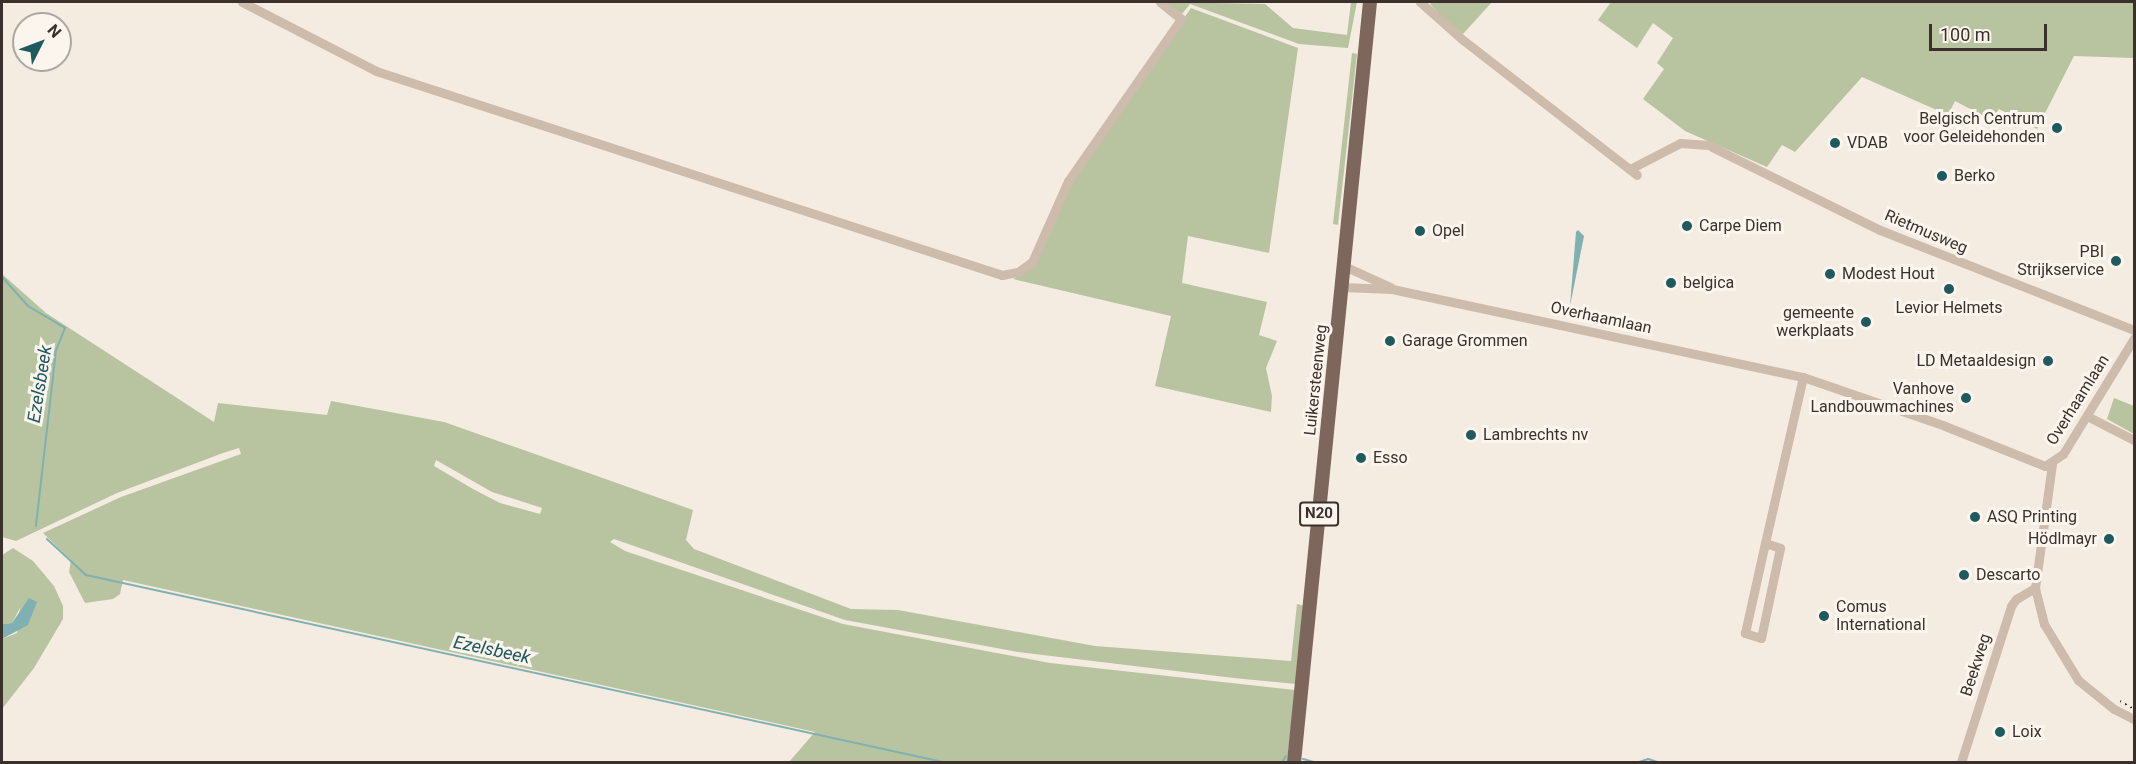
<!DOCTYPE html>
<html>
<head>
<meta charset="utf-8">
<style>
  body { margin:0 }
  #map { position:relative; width:2136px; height:764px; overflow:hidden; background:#f4ebe1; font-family:Roboto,sans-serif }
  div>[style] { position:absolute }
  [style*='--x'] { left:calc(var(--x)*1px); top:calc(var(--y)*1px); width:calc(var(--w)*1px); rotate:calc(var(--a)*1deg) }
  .green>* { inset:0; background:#b8c4a0 }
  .water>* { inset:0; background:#7fb0b2 }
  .stream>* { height:2px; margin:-1px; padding:0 1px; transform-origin:1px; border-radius:1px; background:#7fb0b2 }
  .minor>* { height:9px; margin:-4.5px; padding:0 4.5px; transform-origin:4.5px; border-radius:4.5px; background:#cdbbac }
  .primary>* { height:14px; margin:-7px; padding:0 7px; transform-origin:7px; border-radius:7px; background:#7d675c }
  .rail>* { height:2px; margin-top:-1px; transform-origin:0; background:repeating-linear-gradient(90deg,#3b302b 0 1.5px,transparent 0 6px) }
  .dots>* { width:16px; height:16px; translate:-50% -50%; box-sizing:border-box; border:3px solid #fbf5ee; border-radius:50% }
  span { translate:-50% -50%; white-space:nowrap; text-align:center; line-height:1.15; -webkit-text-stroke:6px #fbf5ee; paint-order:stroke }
  .shield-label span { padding:2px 4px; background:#fbf5ee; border:2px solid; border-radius:4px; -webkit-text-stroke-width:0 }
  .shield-label { font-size:15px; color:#3b302b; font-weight:700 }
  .poi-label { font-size:16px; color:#3b302b }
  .right { translate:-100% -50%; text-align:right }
  .left { translate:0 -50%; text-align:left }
  .street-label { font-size:16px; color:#3b302b }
  .water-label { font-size:18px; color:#1f5a5e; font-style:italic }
  .frame { position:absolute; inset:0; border:3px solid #3b302b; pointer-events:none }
  .north { position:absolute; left:12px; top:12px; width:60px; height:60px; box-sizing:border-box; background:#fbf5ee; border:2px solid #aea6a0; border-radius:50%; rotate:48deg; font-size:16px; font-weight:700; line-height:24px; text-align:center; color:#3b302b }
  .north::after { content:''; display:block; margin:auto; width:21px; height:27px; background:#1f5a5e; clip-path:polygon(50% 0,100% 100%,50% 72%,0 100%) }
  .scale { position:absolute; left:1929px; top:24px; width:118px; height:27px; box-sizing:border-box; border:3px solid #3b302b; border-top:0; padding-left:8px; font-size:18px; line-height:21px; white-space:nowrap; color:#3b302b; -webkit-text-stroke:4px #fbf5ee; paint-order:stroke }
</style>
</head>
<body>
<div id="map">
  <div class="green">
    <div style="clip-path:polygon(1164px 2px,1265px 4px,1293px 28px,1347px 35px,1351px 2px,1357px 2px,1348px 48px,1299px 44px,1190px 4px,1182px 14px)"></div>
    <div style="clip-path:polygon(1433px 2px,1492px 2px,1463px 34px,1444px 19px,1430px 4px)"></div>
    <div style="clip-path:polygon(1611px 2px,2134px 2px,2134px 58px,2074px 56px,2037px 129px,1999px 109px,1991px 120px,1955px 101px,1948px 115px,1862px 77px,1795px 152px,1782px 145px,1767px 167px,1685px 131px,1643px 99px,1664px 69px,1657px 63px,1673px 38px,1653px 23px,1637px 48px,1598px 20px)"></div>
    <div style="clip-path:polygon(1191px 8px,1298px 48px,1269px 253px,1188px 236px,1182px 283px,1267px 302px,1259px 335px,1277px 341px,1266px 368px,1272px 396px,1271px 412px,1155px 386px,1171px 316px,1013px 279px,1025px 272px,1071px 181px)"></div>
    <div style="clip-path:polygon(1352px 53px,1357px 54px,1338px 225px,1333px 224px)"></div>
    <div style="clip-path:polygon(evenodd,2px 274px,46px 313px,214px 422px,218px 403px,327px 415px,331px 401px,444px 422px,693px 510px,686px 540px,694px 549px,851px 609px,898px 610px,1095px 646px,1291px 661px,1297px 604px,1305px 606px,1296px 684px,1234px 678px,1018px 652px,845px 620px,614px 539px,610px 542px,625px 551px,843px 624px,1050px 663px,1295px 690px,1287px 762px,789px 762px,815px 732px,123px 580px,120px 594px,113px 599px,85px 603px,69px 572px,71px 560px,43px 533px,121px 497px,241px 454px,239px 448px,223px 453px,117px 493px,16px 541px,2px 537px,2px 274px,436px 460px,492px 492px,542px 508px,540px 514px,500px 503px,473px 489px,434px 466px,436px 460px)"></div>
    <div style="clip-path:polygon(2114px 398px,2134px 406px,2134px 434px,2107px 419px)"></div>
    <div style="clip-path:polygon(13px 548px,33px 561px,54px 586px,63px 606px,63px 619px,34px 668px,2px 709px,2px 639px,17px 633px,20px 608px,12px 623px,2px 624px,2px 555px)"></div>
  </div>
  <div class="water">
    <div style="clip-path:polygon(1578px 230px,1584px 236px,1570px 306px,1576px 232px)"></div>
    <div style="clip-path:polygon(29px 598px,37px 602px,28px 625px,2px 639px,2px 624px,12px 623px)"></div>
  </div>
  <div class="stream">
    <div style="--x:2;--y:277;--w:39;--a:48"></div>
    <div style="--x:28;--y:306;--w:43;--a:30.7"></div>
    <div style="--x:65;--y:328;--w:24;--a:112"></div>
    <div style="--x:56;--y:350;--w:177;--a:96.5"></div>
    <div style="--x:47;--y:539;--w:53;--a:42.7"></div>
    <div style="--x:86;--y:575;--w:877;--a:12.31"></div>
    <div style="--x:1303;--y:759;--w:11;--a:15"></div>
    <div style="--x:1282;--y:762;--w:7;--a:-56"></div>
    <div style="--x:1639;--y:762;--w:9;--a:-18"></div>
    <div style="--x:1648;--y:759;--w:9;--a:18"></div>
  </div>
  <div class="minor">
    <div style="--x:242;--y:2;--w:151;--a:27.2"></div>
    <div style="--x:376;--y:71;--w:658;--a:18.05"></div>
    <div style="--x:1002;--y:275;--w:16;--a:-11"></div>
    <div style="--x:1018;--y:272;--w:17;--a:-36"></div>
    <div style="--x:1032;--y:262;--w:89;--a:-66"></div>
    <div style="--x:1068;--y:181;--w:198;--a:-55.1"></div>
    <div style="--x:1181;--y:19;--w:27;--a:-141"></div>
    <div style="--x:1420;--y:2;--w:57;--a:41.5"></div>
    <div style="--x:1463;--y:40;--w:220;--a:37.8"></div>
    <div style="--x:1712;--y:147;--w:187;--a:26.3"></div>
    <div style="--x:1880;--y:230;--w:273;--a:21.5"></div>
    <div style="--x:1630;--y:169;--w:56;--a:-27.5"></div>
    <div style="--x:1680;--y:143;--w:29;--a:4"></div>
    <div style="--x:1344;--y:266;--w:51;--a:24.5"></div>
    <div style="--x:1342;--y:287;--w:50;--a:2.3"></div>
    <div style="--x:1392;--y:289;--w:420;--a:12.1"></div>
    <div style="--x:1803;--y:377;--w:150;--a:19"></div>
    <div style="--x:1945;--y:426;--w:108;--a:21.8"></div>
    <div style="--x:2045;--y:466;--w:22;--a:-34"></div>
    <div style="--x:2063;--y:454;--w:136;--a:-58.5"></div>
    <div style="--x:2087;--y:416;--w:53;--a:27.1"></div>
    <div style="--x:2052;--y:464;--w:125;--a:97.8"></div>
    <div style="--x:2035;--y:588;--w:37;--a:76"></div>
    <div style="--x:2044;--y:624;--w:66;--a:58.7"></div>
    <div style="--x:2078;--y:680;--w:46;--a:38.9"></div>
    <div style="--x:2114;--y:709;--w:22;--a:27"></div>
    <div style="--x:1765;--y:543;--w:16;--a:18"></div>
    <div style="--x:1780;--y:548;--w:92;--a:101.9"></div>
    <div style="--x:1761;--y:638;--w:17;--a:-163"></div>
    <div style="--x:1745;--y:633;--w:92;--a:-77.5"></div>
    <div style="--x:1765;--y:543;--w:170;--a:-77.1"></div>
    <div style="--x:1961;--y:762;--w:164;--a:-72.2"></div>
    <div style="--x:2011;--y:606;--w:9;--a:-54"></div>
    <div style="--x:2016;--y:599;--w:22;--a:-30"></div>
  </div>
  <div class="primary">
    <div style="--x:1294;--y:762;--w:764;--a:-84.29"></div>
  </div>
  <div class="rail">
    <div style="--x:2120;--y:701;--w:16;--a:30"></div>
  </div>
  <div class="dots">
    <div style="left:2057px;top:128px;background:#1f5a5e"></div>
    <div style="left:1835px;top:143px;background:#1f5a5e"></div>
    <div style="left:1942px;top:176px;background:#1f5a5e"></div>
    <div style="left:1687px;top:226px;background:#1f5a5e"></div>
    <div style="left:1420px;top:231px;background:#1f5a5e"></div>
    <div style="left:2116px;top:261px;background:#1f5a5e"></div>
    <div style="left:1830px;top:274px;background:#1f5a5e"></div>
    <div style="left:1671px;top:283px;background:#1f5a5e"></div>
    <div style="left:1949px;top:289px;background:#1f5a5e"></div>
    <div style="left:1866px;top:322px;background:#1f5a5e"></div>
    <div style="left:1390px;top:341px;background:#1f5a5e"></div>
    <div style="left:2048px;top:361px;background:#1f5a5e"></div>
    <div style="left:1966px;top:398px;background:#1f5a5e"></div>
    <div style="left:1471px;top:435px;background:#1f5a5e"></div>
    <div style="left:1361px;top:458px;background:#1f5a5e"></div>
    <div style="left:1975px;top:517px;background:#1f5a5e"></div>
    <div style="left:2109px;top:539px;background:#1f5a5e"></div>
    <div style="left:1964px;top:575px;background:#1f5a5e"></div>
    <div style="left:1824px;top:616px;background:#1f5a5e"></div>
    <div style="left:2000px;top:732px;background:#1f5a5e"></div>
  </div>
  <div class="shield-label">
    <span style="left:1319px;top:514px">N20</span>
  </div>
  <div class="poi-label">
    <span class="right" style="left:2045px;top:128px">Belgisch Centrum<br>voor Geleidehonden</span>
    <span class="left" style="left:1847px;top:143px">VDAB</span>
    <span class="left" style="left:1954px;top:176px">Berko</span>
    <span class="left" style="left:1699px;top:226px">Carpe Diem</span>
    <span class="left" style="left:1432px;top:231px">Opel</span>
    <span class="right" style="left:2104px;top:261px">PBI<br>Strijkservice</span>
    <span class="left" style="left:1842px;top:274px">Modest Hout</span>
    <span class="left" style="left:1683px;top:283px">belgica</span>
    <span style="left:1949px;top:308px">Levior Helmets</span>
    <span class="right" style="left:1854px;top:322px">gemeente<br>werkplaats</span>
    <span class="left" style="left:1402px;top:341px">Garage Grommen</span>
    <span class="right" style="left:2036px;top:361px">LD Metaaldesign</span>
    <span class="right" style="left:1954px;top:398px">Vanhove<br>Landbouwmachines</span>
    <span class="left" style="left:1483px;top:435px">Lambrechts nv</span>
    <span class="left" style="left:1373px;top:458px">Esso</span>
    <span class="left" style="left:1987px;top:517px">ASQ Printing</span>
    <span class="right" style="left:2097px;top:539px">Hödlmayr</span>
    <span class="left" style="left:1976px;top:575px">Descarto</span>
    <span class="left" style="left:1836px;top:616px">Comus<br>International</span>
    <span class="left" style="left:2012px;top:732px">Loix</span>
  </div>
  <div class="street-label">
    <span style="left:1926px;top:232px;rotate:23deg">Rietmusweg</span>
    <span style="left:1601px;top:318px;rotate:12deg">Overhaamlaan</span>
    <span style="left:1316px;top:380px;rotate:-84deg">Luikersteenweg</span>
    <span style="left:2078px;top:400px;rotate:-58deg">Overhaamlaan</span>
    <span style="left:1976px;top:665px;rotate:-72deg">Beekweg</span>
  </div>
  <div class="water-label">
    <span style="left:40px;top:384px;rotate:-81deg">Ezelsbeek</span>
    <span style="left:492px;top:650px;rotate:12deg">Ezelsbeek</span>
  </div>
  <div class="frame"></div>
  <div class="north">N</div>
  <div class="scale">100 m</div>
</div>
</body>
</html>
